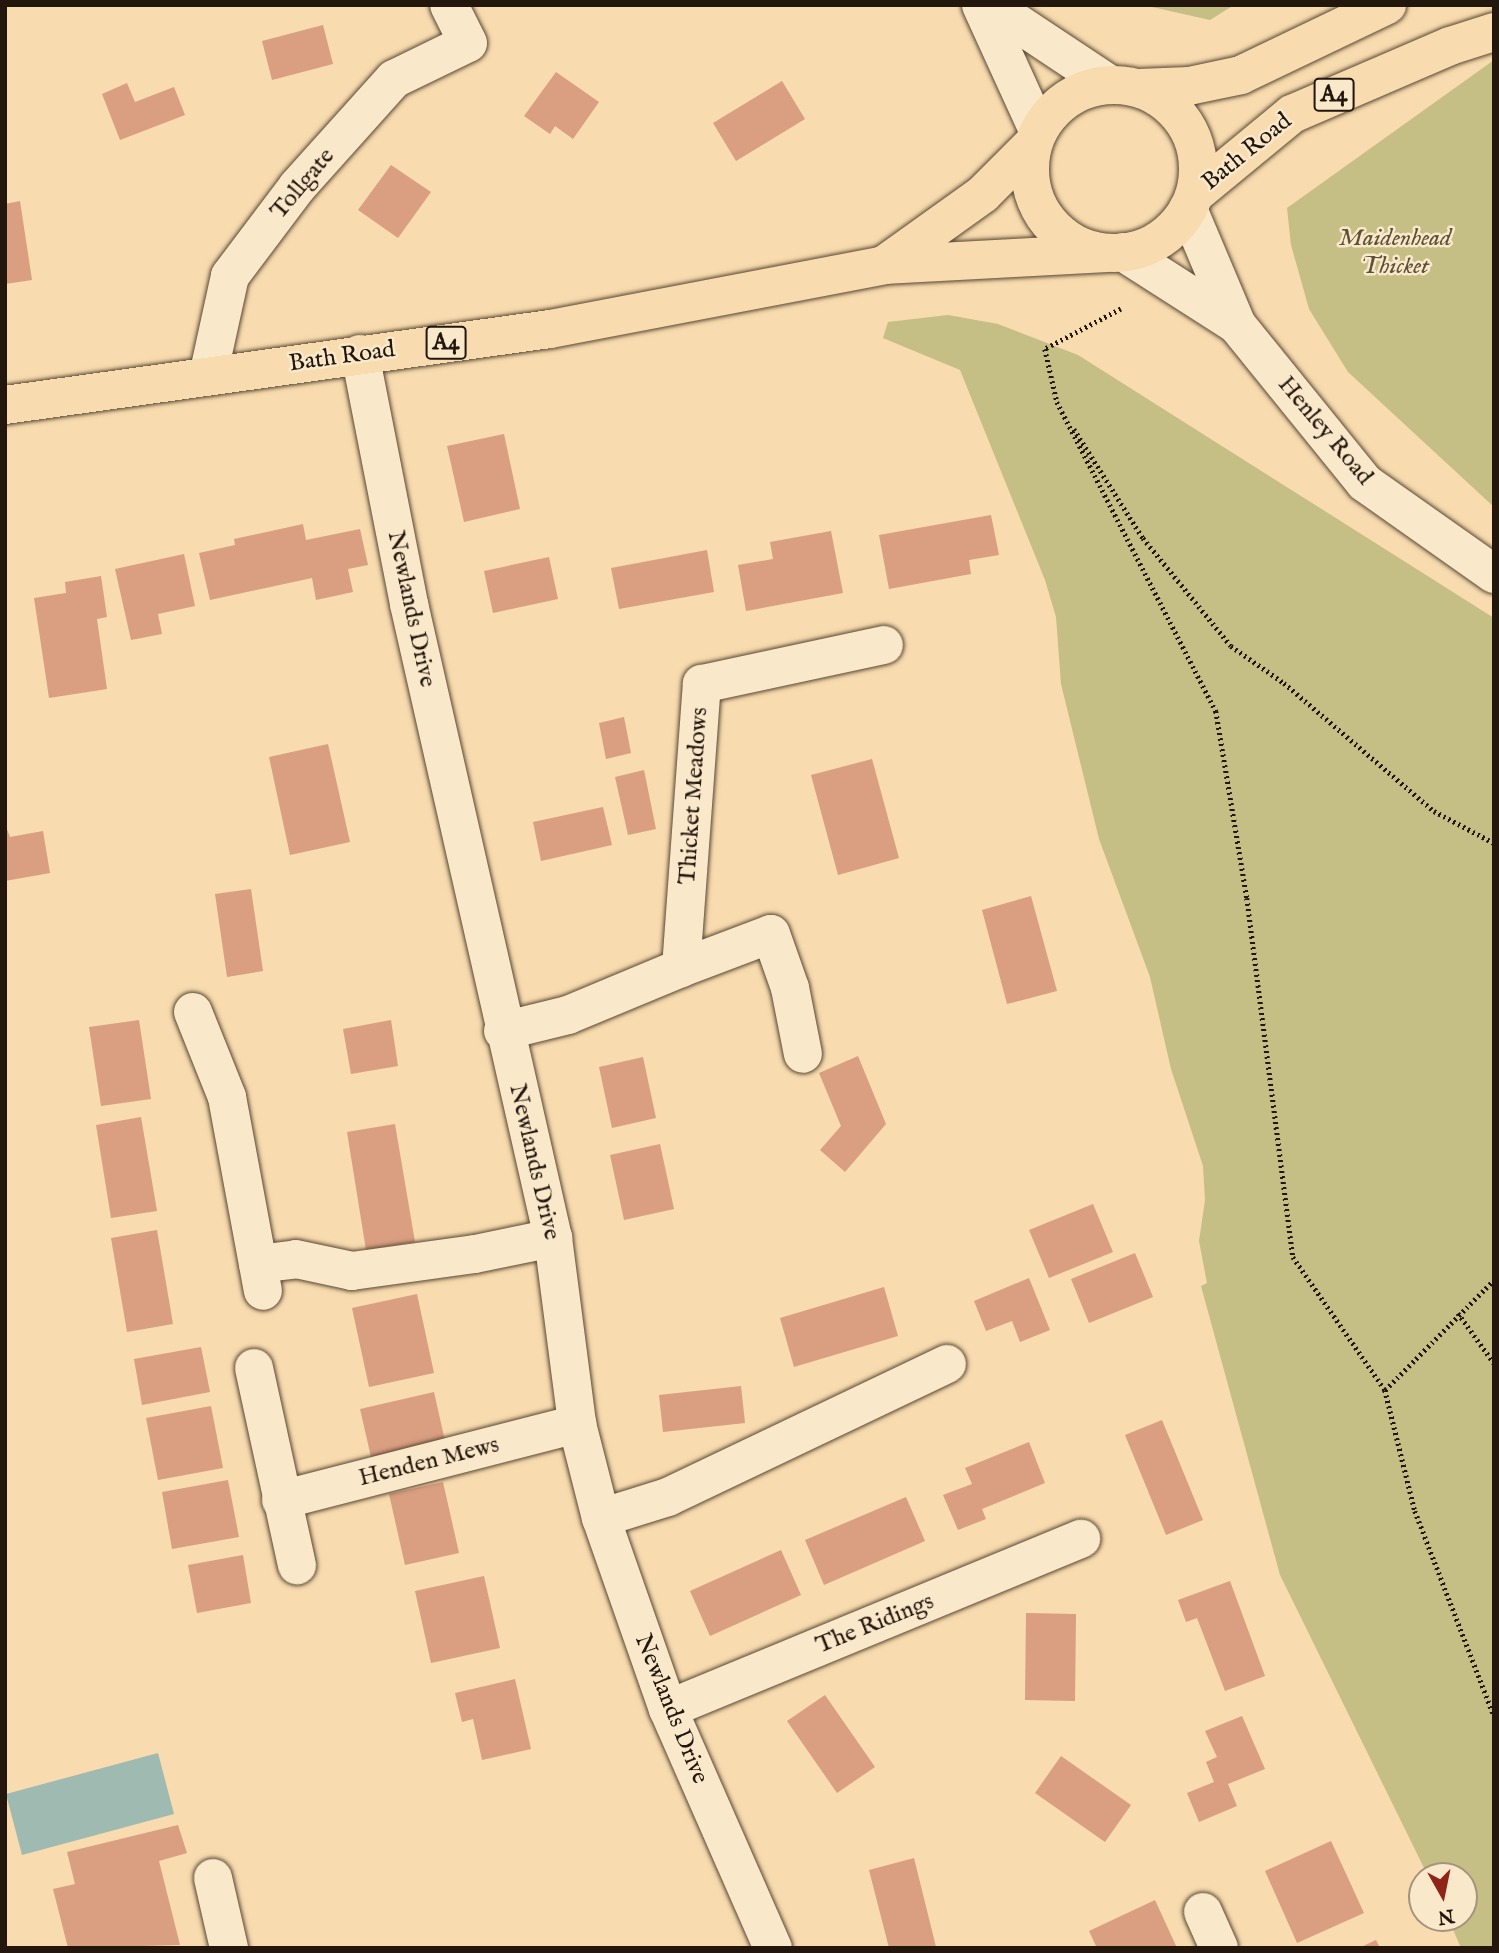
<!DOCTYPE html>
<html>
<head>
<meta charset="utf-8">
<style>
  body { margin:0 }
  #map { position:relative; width:1499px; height:1953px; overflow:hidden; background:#f8dbae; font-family:"IM FELL English",serif }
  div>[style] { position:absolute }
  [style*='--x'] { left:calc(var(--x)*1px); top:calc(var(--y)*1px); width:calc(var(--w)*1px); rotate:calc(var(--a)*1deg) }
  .green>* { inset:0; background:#c5be85 }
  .water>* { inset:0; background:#9fbab1 }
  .building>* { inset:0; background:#da9e80 }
  .path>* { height:4.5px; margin-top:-2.25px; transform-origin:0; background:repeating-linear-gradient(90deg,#22160d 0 2px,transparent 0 5.5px) }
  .roads { filter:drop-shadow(0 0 2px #584735) drop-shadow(0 0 2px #584735) }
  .minor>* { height:38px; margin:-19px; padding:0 19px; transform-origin:19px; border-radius:19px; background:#fae8ca }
  .major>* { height:38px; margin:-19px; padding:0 19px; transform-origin:19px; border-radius:19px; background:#f8dbae }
  .major>.ring { margin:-19px; padding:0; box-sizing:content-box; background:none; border:38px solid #f8dbae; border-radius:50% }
  span { translate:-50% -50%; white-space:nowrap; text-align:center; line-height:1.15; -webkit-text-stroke:5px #fae8ca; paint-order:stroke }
  .shield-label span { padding:2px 5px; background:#fae8ca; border:2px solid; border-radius:5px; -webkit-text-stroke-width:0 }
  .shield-label { font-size:23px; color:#22160d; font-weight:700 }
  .street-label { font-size:24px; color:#22160d }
  .park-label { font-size:24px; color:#5b5137; font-style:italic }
  .frame { position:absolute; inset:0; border:7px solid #22160d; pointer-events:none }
  .north { position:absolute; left:1408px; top:1862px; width:70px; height:70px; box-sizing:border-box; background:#fae8ca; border:2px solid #a4947e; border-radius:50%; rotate:171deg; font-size:19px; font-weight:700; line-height:28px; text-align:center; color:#22160d }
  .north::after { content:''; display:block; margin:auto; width:24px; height:32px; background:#8f2418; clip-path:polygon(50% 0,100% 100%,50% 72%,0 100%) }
</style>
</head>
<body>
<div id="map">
  <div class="green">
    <div style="clip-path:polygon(1143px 5px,1234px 5px,1210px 20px)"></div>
    <div style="clip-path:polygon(1494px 60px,1494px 507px,1348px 372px,1309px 309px,1291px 245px,1287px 208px)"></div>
    <div style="clip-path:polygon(948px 315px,998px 324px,1078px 355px,1494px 618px,1494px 1948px,1461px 1948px,1448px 1918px,1464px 1918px,1464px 1876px,1428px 1876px,1280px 1575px,1201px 1286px,1207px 1283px,1199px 1241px,1205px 1200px,1203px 1166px,1171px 1069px,1150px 977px,1099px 839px,1061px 684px,1056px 617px,1045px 580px,960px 370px,883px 338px,888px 322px)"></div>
  </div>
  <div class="water">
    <div style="clip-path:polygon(158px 1753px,174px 1814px,22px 1855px,6px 1794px)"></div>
  </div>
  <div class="building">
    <div style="clip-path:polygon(323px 25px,333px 64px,272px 80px,262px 41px)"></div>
    <div style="clip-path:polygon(556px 72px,599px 102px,573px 139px,555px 126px,550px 134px,524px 116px)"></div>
    <div style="clip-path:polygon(782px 81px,805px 119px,736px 161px,713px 123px)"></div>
    <div style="clip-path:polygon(127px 83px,135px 102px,174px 87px,185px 115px,120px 140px,102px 94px)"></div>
    <div style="clip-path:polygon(391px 165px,431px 192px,398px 238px,358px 210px)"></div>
    <div style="clip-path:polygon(20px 201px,32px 280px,5px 284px,5px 204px)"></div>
    <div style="clip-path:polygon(504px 434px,520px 509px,464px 522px,447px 446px)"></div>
    <div style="clip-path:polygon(991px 515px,999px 555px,969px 560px,971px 574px,889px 589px,879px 535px)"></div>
    <div style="clip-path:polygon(303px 524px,306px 540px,360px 529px,368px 565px,348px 569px,353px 592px,316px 600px,312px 578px,210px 600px,199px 553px,235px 545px,234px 539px)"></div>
    <div style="clip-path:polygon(831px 531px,843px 593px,746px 611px,738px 565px,773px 559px,770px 542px)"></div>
    <div style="clip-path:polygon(707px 550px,714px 592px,619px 609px,611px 568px)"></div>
    <div style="clip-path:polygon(184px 554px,195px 606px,158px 614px,162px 634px,131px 640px,115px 569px)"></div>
    <div style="clip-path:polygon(549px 557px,558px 599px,493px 613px,484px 571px)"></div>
    <div style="clip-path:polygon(101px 576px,107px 617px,97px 619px,107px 689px,49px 698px,34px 598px,66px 593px,65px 582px)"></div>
    <div style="clip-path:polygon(624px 717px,631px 753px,606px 759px,599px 723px)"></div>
    <div style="clip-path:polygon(328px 744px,350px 842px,290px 855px,269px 757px)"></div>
    <div style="clip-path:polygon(872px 759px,899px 858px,838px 875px,811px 775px)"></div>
    <div style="clip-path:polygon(644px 770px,656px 829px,628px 835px,615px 777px)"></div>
    <div style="clip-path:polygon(603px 807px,612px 845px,541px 861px,533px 822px)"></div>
    <div style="clip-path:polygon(5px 824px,10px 837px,43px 831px,50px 873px,5px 881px)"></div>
    <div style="clip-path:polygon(251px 889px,263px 971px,227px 977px,215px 894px)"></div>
    <div style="clip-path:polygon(1031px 896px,1057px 991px,1007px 1004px,982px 910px)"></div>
    <div style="clip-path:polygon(139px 1020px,151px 1099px,101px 1106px,89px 1027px)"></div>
    <div style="clip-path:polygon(391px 1020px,398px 1066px,351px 1074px,343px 1029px)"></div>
    <div style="clip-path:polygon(858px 1056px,886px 1124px,845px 1172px,820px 1150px,841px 1126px,819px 1073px)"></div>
    <div style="clip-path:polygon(643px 1057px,656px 1118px,612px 1128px,599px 1067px)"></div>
    <div style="clip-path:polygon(141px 1117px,157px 1211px,111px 1218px,96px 1125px)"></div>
    <div style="clip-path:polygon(395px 1124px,415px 1242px,366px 1250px,347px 1132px)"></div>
    <div style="clip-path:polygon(660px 1144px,674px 1209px,624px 1220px,610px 1155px)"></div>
    <div style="clip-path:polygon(1093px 1204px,1113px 1252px,1049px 1278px,1029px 1230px)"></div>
    <div style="clip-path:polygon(157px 1230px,173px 1324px,127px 1332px,111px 1238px)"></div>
    <div style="clip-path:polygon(1135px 1253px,1153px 1297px,1089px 1323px,1071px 1279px)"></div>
    <div style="clip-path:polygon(1029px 1278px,1050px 1330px,1020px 1342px,1012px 1321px,986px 1331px,974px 1301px)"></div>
    <div style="clip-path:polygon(884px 1287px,898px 1336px,794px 1367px,780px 1318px)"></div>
    <div style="clip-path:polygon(417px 1294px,434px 1373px,369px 1387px,352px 1308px)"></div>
    <div style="clip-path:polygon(201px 1347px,210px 1392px,142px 1405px,134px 1359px)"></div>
    <div style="clip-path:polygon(741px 1386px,745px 1423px,663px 1432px,659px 1395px)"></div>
    <div style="clip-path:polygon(434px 1392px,445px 1441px,371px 1457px,360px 1409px)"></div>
    <div style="clip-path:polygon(211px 1406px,223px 1468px,158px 1480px,146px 1418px)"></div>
    <div style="clip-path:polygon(1162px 1420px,1203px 1520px,1166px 1535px,1125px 1435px)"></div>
    <div style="clip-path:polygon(1029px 1442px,1045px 1483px,982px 1509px,986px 1519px,958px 1530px,943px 1495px,972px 1484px,965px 1468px)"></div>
    <div style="clip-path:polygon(228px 1480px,239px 1537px,172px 1549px,162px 1492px)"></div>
    <div style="clip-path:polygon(443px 1482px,459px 1553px,405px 1565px,389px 1494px)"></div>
    <div style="clip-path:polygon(906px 1497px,925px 1541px,824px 1585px,805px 1540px)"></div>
    <div style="clip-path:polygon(781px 1550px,801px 1595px,710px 1636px,690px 1591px)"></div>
    <div style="clip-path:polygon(243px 1555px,251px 1603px,197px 1613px,188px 1565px)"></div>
    <div style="clip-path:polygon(484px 1576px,500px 1648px,431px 1663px,415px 1591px)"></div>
    <div style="clip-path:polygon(1230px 1581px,1265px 1676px,1225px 1691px,1197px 1618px,1186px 1622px,1178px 1600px)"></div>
    <div style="clip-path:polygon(1026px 1613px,1076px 1614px,1075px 1701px,1025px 1700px)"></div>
    <div style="clip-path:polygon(515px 1679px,531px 1749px,482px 1760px,473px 1719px,462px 1722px,455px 1693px)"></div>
    <div style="clip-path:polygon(825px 1695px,875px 1767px,837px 1793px,787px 1721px)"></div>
    <div style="clip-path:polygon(1242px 1716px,1265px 1769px,1228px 1784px,1237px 1806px,1199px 1822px,1187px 1793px,1214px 1782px,1206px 1762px,1217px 1757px,1205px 1731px)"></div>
    <div style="clip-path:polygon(1061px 1756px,1131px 1805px,1105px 1842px,1035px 1793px)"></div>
    <div style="clip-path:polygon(178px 1825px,187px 1853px,159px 1861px,180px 1945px,68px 1948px,53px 1889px,75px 1884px,67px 1852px)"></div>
    <div style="clip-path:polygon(1331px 1841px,1364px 1913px,1297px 1943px,1265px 1871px)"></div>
    <div style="clip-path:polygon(914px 1858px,936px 1947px,889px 1948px,869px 1870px)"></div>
    <div style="clip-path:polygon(1155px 1900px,1177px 1948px,1097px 1948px,1089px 1931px)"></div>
    <div style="clip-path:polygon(1376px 1940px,1380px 1948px,1359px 1948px)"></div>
  </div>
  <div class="path">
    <div style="--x:1121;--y:309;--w:86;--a:152.2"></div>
    <div style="--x:1045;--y:349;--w:54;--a:77.2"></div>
    <div style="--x:1057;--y:402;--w:348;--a:62.8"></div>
    <div style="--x:1216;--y:711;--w:190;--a:80.6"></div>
    <div style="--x:1247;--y:898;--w:362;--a:82.7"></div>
    <div style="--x:1293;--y:1257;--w:162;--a:55.3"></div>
    <div style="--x:1385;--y:1390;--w:125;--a:76.1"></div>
    <div style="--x:1415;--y:1511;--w:220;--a:68.9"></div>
    <div style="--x:1074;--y:429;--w:129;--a:57.7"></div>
    <div style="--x:1143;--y:538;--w:139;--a:50.8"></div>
    <div style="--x:1231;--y:646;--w:65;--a:34.9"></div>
    <div style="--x:1284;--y:683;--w:197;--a:40.5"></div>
    <div style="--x:1434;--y:811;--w:68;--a:28.1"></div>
    <div style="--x:1458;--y:1313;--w:62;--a:54.2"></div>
    <div style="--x:1385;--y:1390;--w:155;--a:-45.3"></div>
  </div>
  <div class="roads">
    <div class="minor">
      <div style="--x:981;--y:5;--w:137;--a:65.5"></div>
      <div style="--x:990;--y:5;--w:143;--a:33.6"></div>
      <div style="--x:1188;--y:209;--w:126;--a:67.1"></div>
      <div style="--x:1237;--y:325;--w:203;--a:51"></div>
      <div style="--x:1365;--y:483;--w:158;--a:35.2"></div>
      <div style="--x:1123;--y:252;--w:135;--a:32.6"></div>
      <div style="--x:360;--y:354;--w:255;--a:78.9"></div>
      <div style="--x:409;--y:604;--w:650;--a:77.2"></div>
      <div style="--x:553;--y:1238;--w:188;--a:82.6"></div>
      <div style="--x:577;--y:1424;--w:97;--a:75.7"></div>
      <div style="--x:601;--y:1518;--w:202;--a:70.7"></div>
      <div style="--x:668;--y:1709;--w:261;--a:66.3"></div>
      <div style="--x:208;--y:376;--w:102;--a:-77.6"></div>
      <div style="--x:230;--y:276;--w:111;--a:-53"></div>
      <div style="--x:297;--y:187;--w:145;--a:-48.1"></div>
      <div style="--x:394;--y:79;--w:82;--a:-25.9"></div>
      <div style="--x:468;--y:43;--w:42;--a:-116.6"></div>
      <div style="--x:681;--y:968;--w:96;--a:-20.7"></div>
      <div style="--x:771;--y:934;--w:57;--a:70.6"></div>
      <div style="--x:790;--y:988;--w:67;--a:78.9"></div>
      <div style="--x:193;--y:1012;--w:92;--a:68.2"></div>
      <div style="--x:227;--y:1097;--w:197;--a:79.5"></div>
      <div style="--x:503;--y:1031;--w:67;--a:-13.8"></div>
      <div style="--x:568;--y:1015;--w:122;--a:-22.6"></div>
      <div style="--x:681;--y:968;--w:285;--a:-85.8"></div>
      <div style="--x:702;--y:684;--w:186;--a:-12.1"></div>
      <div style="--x:258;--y:1264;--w:38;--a:-7"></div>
      <div style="--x:296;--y:1259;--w:57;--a:12.1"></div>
      <div style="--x:352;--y:1271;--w:124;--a:-7.9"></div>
      <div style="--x:475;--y:1254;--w:80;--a:-11.6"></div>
      <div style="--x:254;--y:1368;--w:202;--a:77.7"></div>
      <div style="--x:281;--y:1500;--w:306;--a:-14.4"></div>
      <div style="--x:601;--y:1518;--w:70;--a:-17.4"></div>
      <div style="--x:668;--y:1497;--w:309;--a:-25.5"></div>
      <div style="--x:668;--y:1709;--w:447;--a:-22.4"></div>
      <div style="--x:213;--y:1878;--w:72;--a:77.1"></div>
      <div style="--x:1203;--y:1912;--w:39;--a:66"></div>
    </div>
    <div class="major">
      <div class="ring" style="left:1030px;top:85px;width:130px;height:130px"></div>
      <div style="--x:1139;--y:88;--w:50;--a:-2.3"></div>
      <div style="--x:1189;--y:86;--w:53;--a:-11.9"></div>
      <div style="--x:1241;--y:75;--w:162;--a:-25.6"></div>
      <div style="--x:1195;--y:194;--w:126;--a:-39.5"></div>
      <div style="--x:1292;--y:114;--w:172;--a:-23.3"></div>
      <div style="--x:1450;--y:46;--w:46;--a:-17.7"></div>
      <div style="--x:884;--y:265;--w:122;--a:-35.6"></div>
      <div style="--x:983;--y:194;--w:71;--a:-45"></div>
      <div style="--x:5;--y:405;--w:550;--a:-7.94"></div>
      <div style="--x:550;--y:329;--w:340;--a:-10.8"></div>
      <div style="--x:884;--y:265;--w:223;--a:-3.1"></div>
    </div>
  </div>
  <div class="shield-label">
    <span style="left:1334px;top:95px">A4</span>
    <span style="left:446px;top:343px">A4</span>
  </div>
  <div class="street-label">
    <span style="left:1247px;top:152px;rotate:-39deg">Bath Road</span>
    <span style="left:303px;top:184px;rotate:-50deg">Tollgate</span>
    <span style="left:342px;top:357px;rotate:-8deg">Bath Road</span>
    <span style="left:1325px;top:431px;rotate:50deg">Henley Road</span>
    <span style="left:411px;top:609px;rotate:78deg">Newlands Drive</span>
    <span style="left:694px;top:796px;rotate:-86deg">Thicket Meadows</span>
    <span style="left:534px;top:1162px;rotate:77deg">Newlands Drive</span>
    <span style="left:429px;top:1462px;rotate:-14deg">Henden Mews</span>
    <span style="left:875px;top:1624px;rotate:-22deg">The Ridings</span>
    <span style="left:671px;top:1709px;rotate:68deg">Newlands Drive</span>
  </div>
  <div class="park-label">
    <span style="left:1395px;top:253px">Maidenhead<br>Thicket</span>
  </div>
  <div class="frame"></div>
  <div class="north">N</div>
</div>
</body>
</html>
